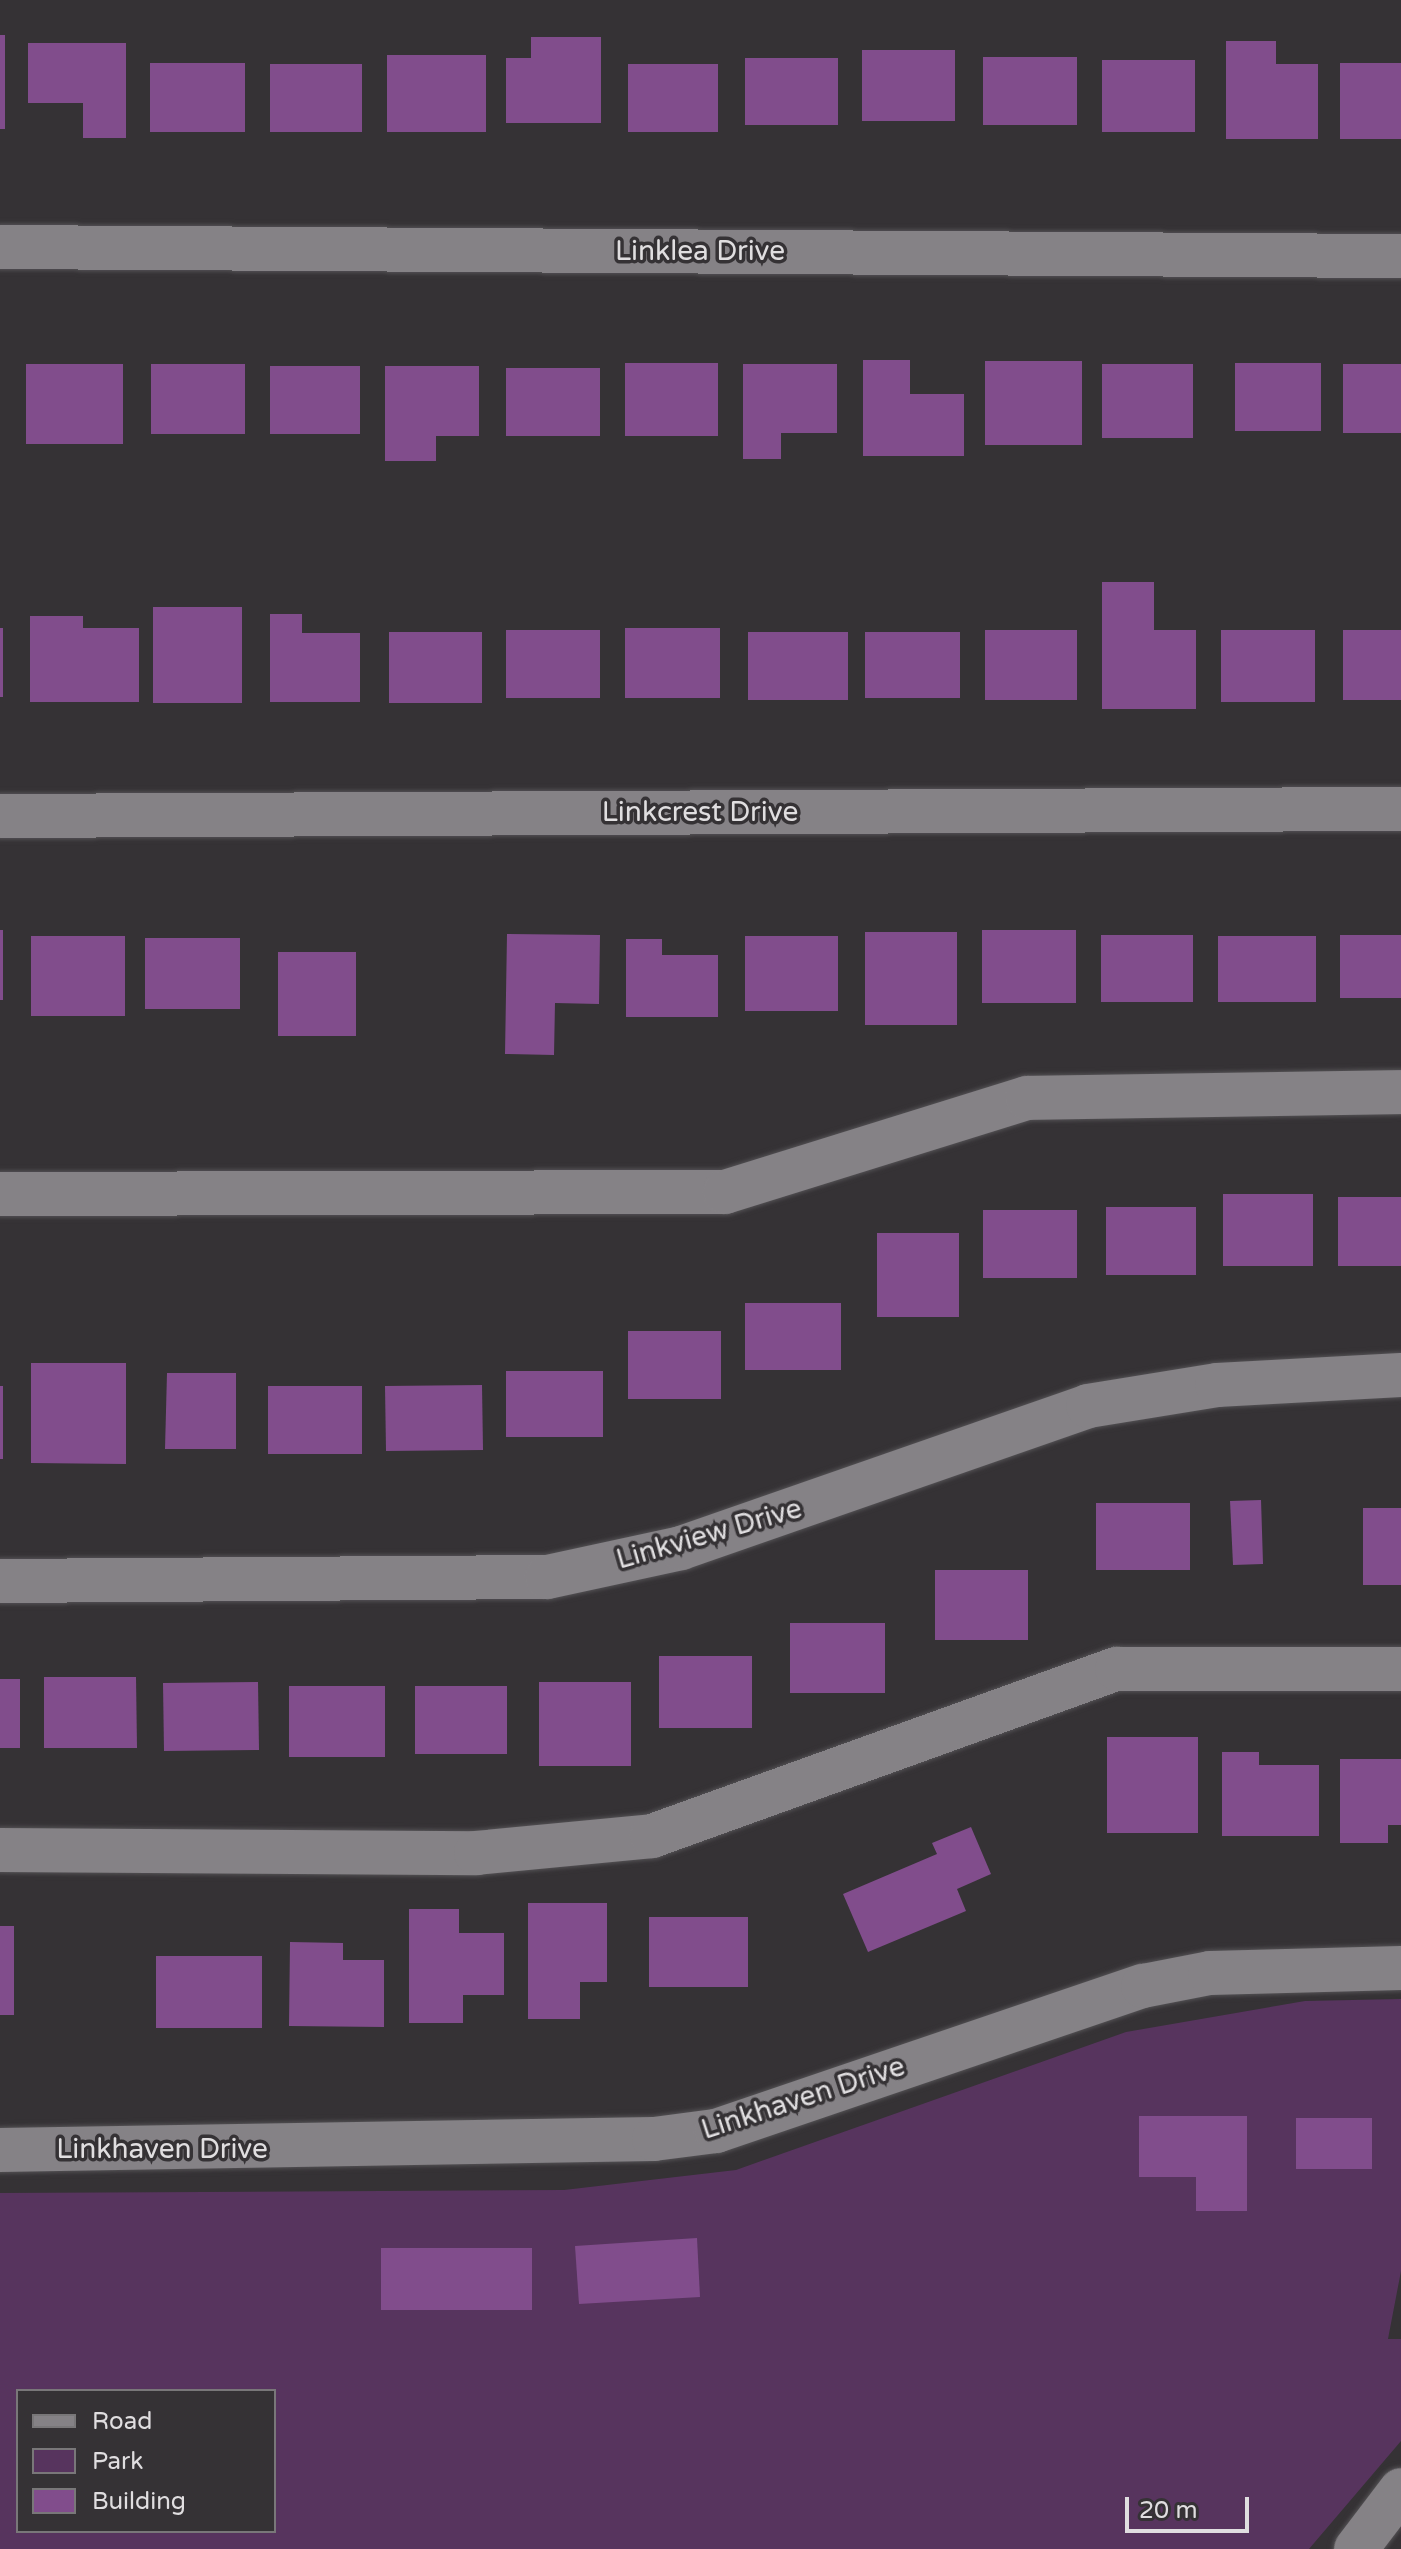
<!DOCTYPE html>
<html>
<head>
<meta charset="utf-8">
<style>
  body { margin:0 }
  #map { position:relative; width:1401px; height:2549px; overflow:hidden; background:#353235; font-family:"Varela Round",sans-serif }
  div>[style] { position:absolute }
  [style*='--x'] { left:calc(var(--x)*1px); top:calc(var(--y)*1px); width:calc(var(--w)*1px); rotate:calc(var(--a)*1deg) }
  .green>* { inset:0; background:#57345e }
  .building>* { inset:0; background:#814d8c }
  .roads { filter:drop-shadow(0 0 2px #535154) drop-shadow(0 0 2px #535154) }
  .minor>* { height:44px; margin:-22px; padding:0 22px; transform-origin:22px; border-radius:22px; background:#858286 }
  span { translate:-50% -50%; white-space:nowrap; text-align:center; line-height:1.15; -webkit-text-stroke:7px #353235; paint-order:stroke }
  .street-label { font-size:28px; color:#e0dee0 }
  .legend { position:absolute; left:16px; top:2389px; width:260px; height:144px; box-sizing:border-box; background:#353235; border:2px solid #797779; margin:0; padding:10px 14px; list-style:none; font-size:24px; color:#e0dee0 }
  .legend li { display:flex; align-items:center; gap:16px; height:40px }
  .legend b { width:40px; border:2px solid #797779 }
  .scale { position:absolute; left:1125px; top:2497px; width:124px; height:36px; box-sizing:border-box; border:4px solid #e0dee0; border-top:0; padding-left:10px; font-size:24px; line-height:28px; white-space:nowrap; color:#e0dee0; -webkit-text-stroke:6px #353235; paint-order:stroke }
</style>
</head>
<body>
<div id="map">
  <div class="green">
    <div style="clip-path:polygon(evenodd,1401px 1999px,1401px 2271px,1388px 2339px,1401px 2339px,1401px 2441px,1309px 2549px,0 2549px,0 2193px,564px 2190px,736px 2170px,1126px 2032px,1305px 2001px,1401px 1999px,18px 2391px,274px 2391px,274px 2531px,18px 2531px,18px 2391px)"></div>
  </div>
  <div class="building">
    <div style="clip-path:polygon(0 35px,5px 35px,5px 129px,0 129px)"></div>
    <div style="clip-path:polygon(531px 37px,601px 37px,601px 123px,506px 123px,506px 58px,531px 58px)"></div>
    <div style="clip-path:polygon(1226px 41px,1276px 41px,1276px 64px,1318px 64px,1318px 139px,1226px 139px)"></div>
    <div style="clip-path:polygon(28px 43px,126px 43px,126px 138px,83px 138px,83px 103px,28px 103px)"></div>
    <div style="clip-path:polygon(862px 50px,955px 50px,955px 121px,862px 121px)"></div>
    <div style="clip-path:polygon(387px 55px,486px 55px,486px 132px,387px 132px)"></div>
    <div style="clip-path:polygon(983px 57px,1077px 57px,1077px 125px,983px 125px)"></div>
    <div style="clip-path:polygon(745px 58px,838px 58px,838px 125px,745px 125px)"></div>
    <div style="clip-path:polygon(1102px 60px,1195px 60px,1195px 132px,1102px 132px)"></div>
    <div style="clip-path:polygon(150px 63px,245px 63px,245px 132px,150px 132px)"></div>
    <div style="clip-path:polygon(1340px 63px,1401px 63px,1401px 139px,1340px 139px)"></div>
    <div style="clip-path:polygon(270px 64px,362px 64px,362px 132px,270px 132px)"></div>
    <div style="clip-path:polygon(628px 64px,718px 64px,718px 132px,628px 132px)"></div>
    <div style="clip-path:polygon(863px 360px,910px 360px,910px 394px,964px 394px,964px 456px,863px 456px)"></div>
    <div style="clip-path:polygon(985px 361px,1082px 361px,1082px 445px,985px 445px)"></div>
    <div style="clip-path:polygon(625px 363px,718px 363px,718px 436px,625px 436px)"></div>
    <div style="clip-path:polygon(1235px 363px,1321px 363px,1321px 431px,1235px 431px)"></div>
    <div style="clip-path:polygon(26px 364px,123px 364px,123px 444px,26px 444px)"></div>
    <div style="clip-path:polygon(151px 364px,245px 364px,245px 434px,151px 434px)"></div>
    <div style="clip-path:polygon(743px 364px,837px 364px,837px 433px,781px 433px,781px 459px,743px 459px)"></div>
    <div style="clip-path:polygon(1102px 364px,1193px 364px,1193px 438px,1102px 438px)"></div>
    <div style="clip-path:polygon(1343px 364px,1401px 364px,1401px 433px,1343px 433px)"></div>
    <div style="clip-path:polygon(270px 366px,360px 366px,360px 434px,270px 434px)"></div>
    <div style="clip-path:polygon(385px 366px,479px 366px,479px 436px,436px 436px,436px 461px,385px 461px)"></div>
    <div style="clip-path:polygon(506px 368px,600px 368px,600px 436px,506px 436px)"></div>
    <div style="clip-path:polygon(1102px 582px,1154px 582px,1154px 630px,1196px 630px,1196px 709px,1102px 709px)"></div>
    <div style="clip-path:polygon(153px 607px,242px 607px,242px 703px,153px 703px)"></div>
    <div style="clip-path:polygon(270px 614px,302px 614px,302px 633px,360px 633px,360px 702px,270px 702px)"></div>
    <div style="clip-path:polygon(30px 616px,83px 616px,83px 628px,139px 628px,139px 702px,30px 702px)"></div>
    <div style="clip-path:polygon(0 628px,3px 628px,3px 697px,0 697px)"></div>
    <div style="clip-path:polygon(625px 628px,720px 628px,720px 698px,625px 698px)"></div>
    <div style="clip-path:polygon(506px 630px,600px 630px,600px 698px,506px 698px)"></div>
    <div style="clip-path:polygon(985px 630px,1077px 630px,1077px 700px,985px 700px)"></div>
    <div style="clip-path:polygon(1221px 630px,1315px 630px,1315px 702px,1221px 702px)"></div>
    <div style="clip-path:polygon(1343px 630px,1401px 630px,1401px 700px,1343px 700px)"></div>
    <div style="clip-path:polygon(389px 632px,482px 632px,482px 703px,389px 703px)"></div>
    <div style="clip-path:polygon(748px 632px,848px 632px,848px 700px,748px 700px)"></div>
    <div style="clip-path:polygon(865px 632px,960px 632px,960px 698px,865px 698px)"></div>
    <div style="clip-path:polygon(0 930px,3px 930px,3px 1000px,0 1000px)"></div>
    <div style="clip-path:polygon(982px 930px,1076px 930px,1076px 1003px,982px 1003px)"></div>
    <div style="clip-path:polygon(865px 932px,957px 932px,957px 1025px,865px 1025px)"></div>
    <div style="clip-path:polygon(507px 934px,600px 935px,599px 1004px,555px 1003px,554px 1055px,505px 1054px)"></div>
    <div style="clip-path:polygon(1101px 935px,1193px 935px,1193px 1002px,1101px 1002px)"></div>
    <div style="clip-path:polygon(1340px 935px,1401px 935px,1401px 998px,1340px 998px)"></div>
    <div style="clip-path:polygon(31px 936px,125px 936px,125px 1016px,31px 1016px)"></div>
    <div style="clip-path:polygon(745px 936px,838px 936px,838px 1011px,745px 1011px)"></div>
    <div style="clip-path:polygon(1218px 936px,1316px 936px,1316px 1002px,1218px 1002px)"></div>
    <div style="clip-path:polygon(145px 938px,240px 938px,240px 1009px,145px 1009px)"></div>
    <div style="clip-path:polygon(626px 939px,662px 939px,662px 955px,718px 955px,718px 1017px,626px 1017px)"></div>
    <div style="clip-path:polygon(278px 952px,356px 952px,356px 1036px,278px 1036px)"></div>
    <div style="clip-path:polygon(1223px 1194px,1313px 1194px,1313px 1266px,1223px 1266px)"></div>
    <div style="clip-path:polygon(1338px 1197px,1401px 1197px,1401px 1266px,1338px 1266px)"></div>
    <div style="clip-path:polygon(1106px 1207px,1196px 1207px,1196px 1275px,1106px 1275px)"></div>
    <div style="clip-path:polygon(983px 1210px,1077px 1210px,1077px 1278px,983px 1278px)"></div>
    <div style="clip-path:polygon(877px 1233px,959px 1233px,959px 1317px,877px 1317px)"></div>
    <div style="clip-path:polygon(745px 1303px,841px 1303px,841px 1370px,745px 1370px)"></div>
    <div style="clip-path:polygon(628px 1331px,721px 1331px,721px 1399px,628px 1399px)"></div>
    <div style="clip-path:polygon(31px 1363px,126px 1363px,126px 1464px,31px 1463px)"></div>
    <div style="clip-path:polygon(506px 1371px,603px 1371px,603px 1437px,506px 1437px)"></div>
    <div style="clip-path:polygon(167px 1373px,236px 1373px,236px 1449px,165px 1449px)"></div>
    <div style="clip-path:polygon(482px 1385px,483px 1450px,386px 1451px,385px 1386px)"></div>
    <div style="clip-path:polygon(0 1386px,3px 1386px,3px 1459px,0 1459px)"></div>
    <div style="clip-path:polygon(268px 1386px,362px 1386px,362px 1454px,268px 1454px)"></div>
    <div style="clip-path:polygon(1261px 1500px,1263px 1564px,1233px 1565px,1230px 1501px)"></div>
    <div style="clip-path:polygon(1096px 1503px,1190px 1503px,1190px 1570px,1096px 1570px)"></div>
    <div style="clip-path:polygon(1363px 1508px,1401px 1508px,1401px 1585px,1363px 1585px)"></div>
    <div style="clip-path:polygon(935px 1570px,1028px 1570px,1028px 1640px,935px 1640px)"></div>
    <div style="clip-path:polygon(790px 1623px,885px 1623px,885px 1693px,790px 1693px)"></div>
    <div style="clip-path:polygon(659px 1656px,752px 1656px,752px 1728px,659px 1728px)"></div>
    <div style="clip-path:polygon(44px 1677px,136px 1677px,137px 1748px,44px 1748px)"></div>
    <div style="clip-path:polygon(0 1679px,20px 1679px,20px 1748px,0 1748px)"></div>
    <div style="clip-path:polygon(258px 1682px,259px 1750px,164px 1751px,163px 1683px)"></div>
    <div style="clip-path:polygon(539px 1682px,631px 1682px,631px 1766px,539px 1766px)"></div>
    <div style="clip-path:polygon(289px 1686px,385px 1686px,385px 1757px,289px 1757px)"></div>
    <div style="clip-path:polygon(415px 1686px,507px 1686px,507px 1754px,415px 1754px)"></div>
    <div style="clip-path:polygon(1107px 1737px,1198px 1737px,1198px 1833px,1107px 1833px)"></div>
    <div style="clip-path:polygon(1222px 1752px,1259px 1752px,1259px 1765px,1319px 1765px,1319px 1836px,1222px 1836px)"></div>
    <div style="clip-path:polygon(1340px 1759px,1401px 1759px,1401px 1825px,1388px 1825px,1388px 1843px,1340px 1843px)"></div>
    <div style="clip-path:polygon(971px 1827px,991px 1874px,957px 1889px,966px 1911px,868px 1952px,843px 1894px,937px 1854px,932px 1843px)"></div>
    <div style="clip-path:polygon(528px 1903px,607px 1903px,607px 1982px,580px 1982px,580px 2019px,528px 2019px)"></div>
    <div style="clip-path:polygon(409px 1909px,459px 1909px,459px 1933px,504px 1933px,504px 1995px,463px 1995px,463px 2023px,409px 2023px)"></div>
    <div style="clip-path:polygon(649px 1917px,748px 1917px,748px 1987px,649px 1987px)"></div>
    <div style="clip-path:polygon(0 1926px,14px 1926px,14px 2015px,0 2015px)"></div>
    <div style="clip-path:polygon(290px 1942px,343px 1943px,343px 1960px,384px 1960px,384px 2027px,289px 2026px)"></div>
    <div style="clip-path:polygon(156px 1956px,262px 1956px,262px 2028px,156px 2028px)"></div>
    <div style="clip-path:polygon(1139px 2116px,1247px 2116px,1247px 2211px,1196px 2211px,1196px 2177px,1139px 2177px)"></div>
    <div style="clip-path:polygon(1296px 2118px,1372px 2118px,1372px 2169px,1296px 2169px)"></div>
    <div style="clip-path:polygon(697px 2238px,700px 2297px,579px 2304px,575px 2246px)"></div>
    <div style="clip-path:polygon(381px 2248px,532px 2248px,532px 2310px,381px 2310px)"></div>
  </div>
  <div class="roads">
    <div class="minor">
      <div style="--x:0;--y:247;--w:1401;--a:0.37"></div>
      <div style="--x:0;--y:816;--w:1401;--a:-0.29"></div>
      <div style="--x:0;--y:1194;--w:725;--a:-0.16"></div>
      <div style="--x:725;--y:1192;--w:316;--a:-17.3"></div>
      <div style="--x:1027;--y:1098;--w:374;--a:-0.9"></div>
      <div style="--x:0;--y:1581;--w:547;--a:-0.42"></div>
      <div style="--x:547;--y:1577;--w:137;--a:-12.2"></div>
      <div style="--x:681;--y:1548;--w:431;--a:-19.2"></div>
      <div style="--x:1088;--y:1406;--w:131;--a:-9.2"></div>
      <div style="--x:1217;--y:1385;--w:184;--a:-3.1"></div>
      <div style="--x:0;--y:1850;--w:476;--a:0.4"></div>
      <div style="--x:476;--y:1853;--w:177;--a:-5.5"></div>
      <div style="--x:652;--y:1836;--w:494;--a:-19.8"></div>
      <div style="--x:1117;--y:1669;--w:284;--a:0"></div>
      <div style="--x:0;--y:2150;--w:654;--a:-0.96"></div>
      <div style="--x:654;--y:2139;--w:63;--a:-7.4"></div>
      <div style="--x:716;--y:2131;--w:451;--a:-18.8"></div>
      <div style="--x:1143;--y:1986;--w:68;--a:-11"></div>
      <div style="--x:1210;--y:1973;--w:191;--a:-1.5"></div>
      <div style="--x:1356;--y:2549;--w:74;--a:-52.7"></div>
    </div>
  </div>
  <div class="street-label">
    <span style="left:700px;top:251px">Linklea Drive</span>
    <span style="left:700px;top:812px">Linkcrest Drive</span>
    <span style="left:709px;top:1534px;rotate:-16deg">Linkview Drive</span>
    <span style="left:803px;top:2098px;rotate:-18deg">Linkhaven Drive</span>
    <span style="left:162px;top:2149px">Linkhaven Drive</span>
  </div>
  <ul class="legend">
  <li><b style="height:10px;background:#858286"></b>Road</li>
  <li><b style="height:22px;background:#57345e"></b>Park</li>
  <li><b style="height:22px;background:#814d8c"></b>Building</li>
  </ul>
  <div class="scale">20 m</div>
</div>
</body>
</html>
